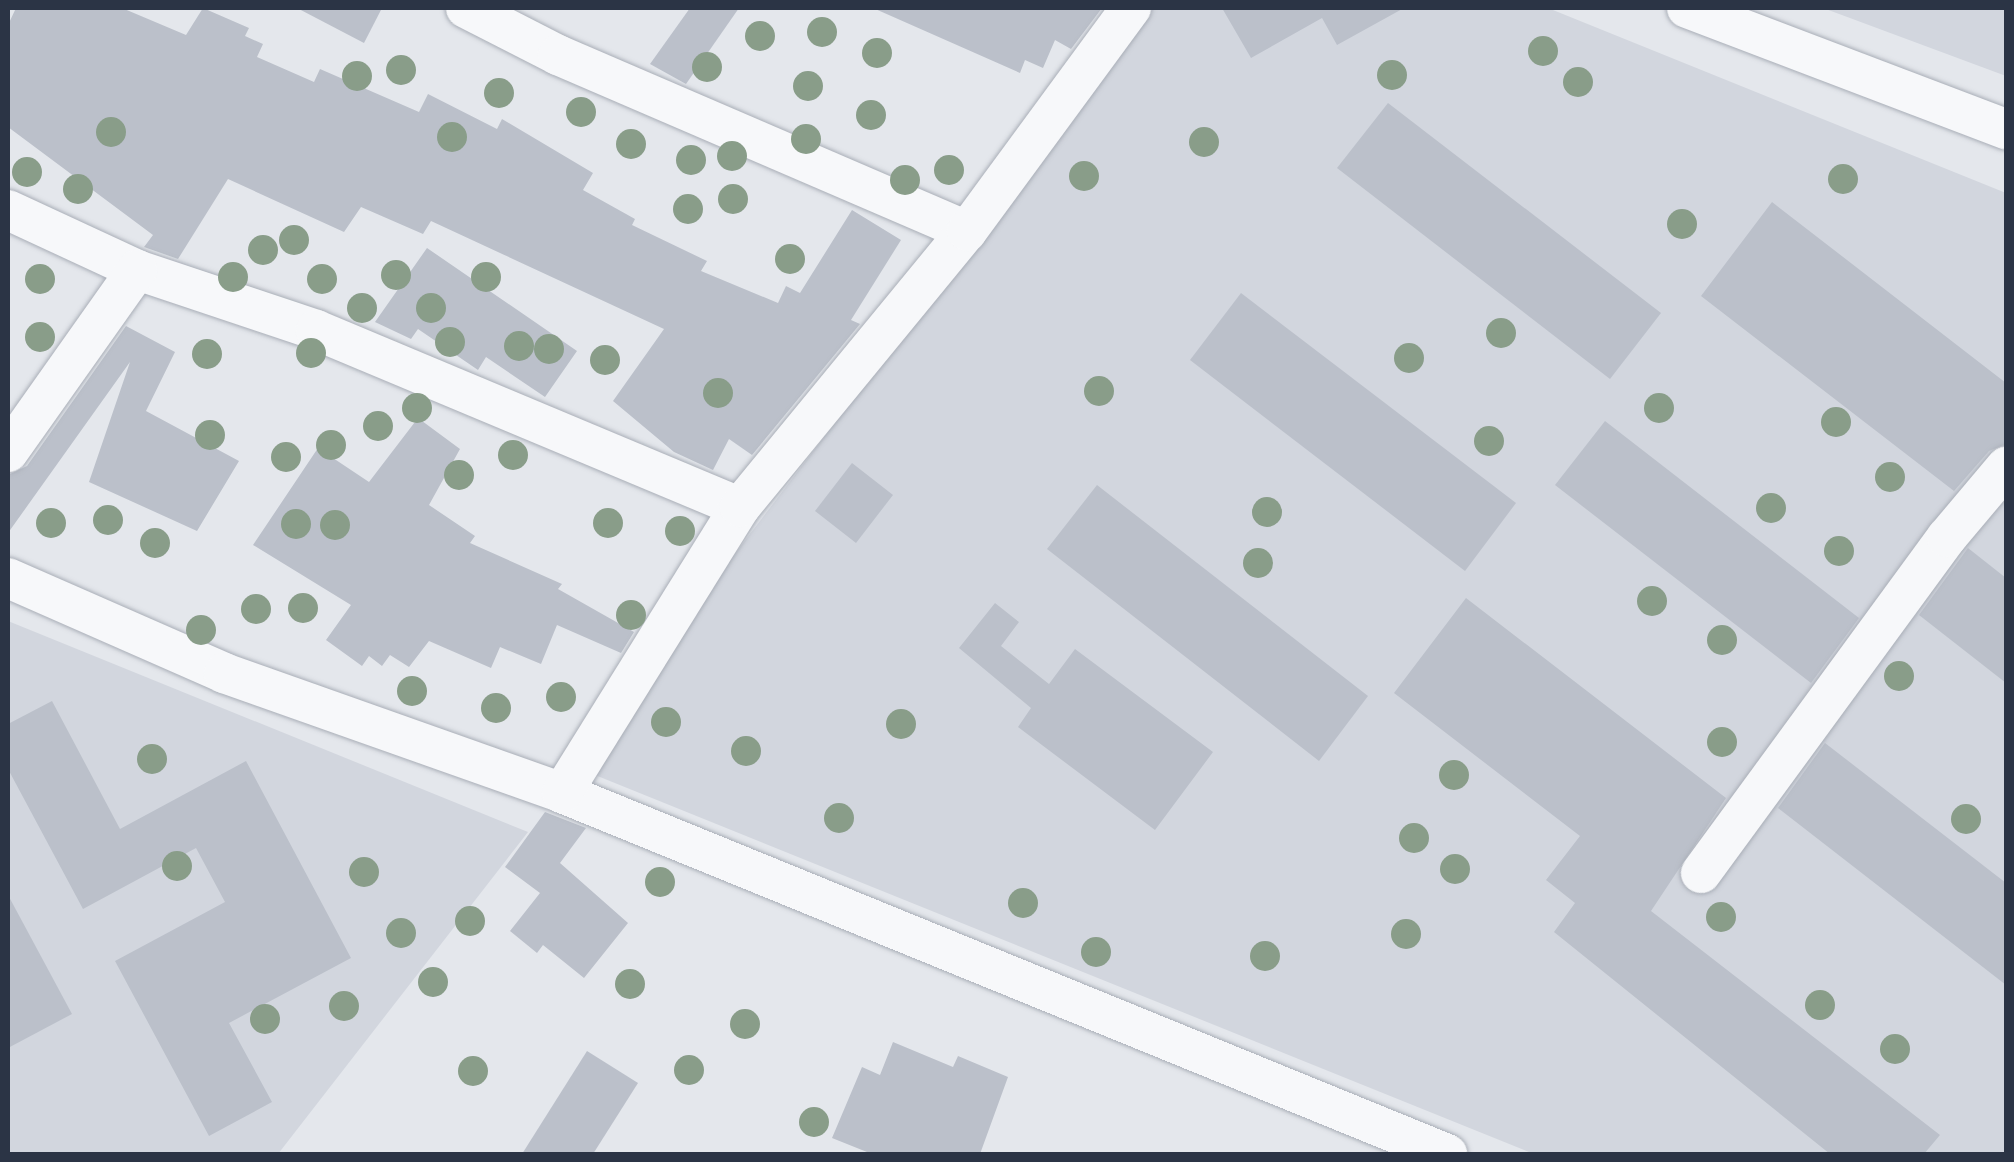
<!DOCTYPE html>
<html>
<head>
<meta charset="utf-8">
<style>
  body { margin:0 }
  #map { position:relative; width:2014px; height:1162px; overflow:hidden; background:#e4e7ec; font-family:"Sofia Sans Condensed",sans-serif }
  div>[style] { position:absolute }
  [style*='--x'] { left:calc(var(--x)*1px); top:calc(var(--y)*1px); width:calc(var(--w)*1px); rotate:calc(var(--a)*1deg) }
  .built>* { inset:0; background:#d2d6de }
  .building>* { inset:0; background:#bbc0ca }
  .roads { filter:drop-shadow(0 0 2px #a9aeb7) drop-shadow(0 0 2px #a9aeb7) }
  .minor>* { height:40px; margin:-20px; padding:0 20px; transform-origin:20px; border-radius:20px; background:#f7f8fa }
  .trees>* { width:30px; height:30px; margin:-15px; border-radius:50%; background:#899d89 }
  span { translate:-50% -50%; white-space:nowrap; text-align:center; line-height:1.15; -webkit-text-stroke:10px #f4f6f9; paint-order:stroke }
  .frame { position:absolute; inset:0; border:10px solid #2b3445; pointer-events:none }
</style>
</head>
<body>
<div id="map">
  <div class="built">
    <div style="clip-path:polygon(1152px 8px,1548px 8px,2006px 193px,2006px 1154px,1534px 1154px,595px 775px,724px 568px)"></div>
    <div style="clip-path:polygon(1823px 8px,2006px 8px,2006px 76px)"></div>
    <div style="clip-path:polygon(8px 621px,528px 832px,278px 1154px,8px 1154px)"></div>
  </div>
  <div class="building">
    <div style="clip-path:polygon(16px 8px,122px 8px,186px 35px,203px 8px,249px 28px,245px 36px,263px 44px,257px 57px,314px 82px,320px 69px,419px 112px,428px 94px,497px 129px,502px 119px,593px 173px,583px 190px,635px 219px,632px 225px,707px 261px,701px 271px,778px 303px,786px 286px,800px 293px,852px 210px,901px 240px,851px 320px,860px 324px,752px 455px,729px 439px,713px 470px,674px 452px,613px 401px,664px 329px,431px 221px,423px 234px,361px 207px,344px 232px,228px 179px,178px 259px,144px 247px,153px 235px,8px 127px,8px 25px)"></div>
    <div style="clip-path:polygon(297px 8px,382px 8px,364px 43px)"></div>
    <div style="clip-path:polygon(690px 8px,739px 8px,686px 84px,650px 64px)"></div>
    <div style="clip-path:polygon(873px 8px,1102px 8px,1071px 49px,1055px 40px,1043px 68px,1025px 60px,1020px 73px)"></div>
    <div style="clip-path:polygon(1222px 8px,1404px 8px,1337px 45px,1322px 18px,1251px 58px)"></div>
    <div style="clip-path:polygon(1388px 103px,1661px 313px,1610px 379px,1337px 168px)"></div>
    <div style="clip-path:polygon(1772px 202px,2006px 383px,2006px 444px,1989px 451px,1954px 491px,1701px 296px)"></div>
    <div style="clip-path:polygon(427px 248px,577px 351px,545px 397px,486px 357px,478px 370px,418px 329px,411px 339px,375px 322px)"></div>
    <div style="clip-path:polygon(1241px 293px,1516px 503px,1465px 571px,1190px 360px)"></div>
    <div style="clip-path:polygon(126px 326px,175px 352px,146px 411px,239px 461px,197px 531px,89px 482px,130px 362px,8px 533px,8px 475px,27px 466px)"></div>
    <div style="clip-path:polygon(418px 418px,460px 449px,429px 505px,475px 536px,470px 543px,562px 584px,558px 589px,634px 632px,621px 653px,557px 625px,541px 664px,500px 647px,491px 668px,429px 641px,409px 667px,390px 655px,382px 666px,369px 656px,362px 666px,326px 640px,351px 605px,253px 545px,318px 448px,369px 482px)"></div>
    <div style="clip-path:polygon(1605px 421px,1859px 618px,1811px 683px,1555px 485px)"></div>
    <div style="clip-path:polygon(852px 463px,893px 495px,856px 543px,815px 511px)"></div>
    <div style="clip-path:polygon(1097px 485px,1368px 696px,1319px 761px,1047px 549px)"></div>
    <div style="clip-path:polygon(1968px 548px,2006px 578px,2006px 683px,1919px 615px)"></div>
    <div style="clip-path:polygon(1466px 598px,1726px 798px,1651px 911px,1940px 1135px,1924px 1154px,1830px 1154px,1554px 932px,1575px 903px,1546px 880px,1580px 836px,1394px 693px)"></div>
    <div style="clip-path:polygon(995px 603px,1019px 622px,1001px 646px,1049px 684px,1075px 649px,1213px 752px,1155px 830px,1018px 727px,1031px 708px,959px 648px)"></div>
    <div style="clip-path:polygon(52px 701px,120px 829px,246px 761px,351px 958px,229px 1023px,272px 1102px,209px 1136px,115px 961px,225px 902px,196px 848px,83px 909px,8px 769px,8px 724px)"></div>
    <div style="clip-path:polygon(1825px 743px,2006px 883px,2006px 985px,1778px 808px)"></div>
    <div style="clip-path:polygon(545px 812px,586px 828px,560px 863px,628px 923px,584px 978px,543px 945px,537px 953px,510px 931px,540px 893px,505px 867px)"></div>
    <div style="clip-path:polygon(8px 895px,72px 1014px,8px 1048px)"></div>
    <div style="clip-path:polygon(893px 1042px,953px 1067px,958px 1056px,1008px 1077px,980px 1154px,872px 1154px,832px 1138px,862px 1067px,880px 1075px)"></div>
    <div style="clip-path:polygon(587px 1051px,638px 1083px,593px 1154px,522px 1154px)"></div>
  </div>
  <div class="roads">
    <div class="minor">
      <div style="--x:466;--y:8;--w:103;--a:27.1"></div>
      <div style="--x:558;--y:55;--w:445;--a:23.3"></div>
      <div style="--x:1687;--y:8;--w:341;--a:20.8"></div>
      <div style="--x:8;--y:210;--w:142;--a:24.9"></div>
      <div style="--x:137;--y:270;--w:189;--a:18.5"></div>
      <div style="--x:316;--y:330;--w:459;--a:22.7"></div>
      <div style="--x:8;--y:452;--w:223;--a:-54.7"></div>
      <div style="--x:8;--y:578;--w:236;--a:23.7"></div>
      <div style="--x:224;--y:673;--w:359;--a:19.5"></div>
      <div style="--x:562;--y:793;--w:956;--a:22.19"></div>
      <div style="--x:562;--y:793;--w:337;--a:-58.1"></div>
      <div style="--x:740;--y:507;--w:357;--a:-50.6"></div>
      <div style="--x:967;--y:231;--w:277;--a:-53.7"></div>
      <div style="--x:1701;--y:873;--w:416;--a:-53.8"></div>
      <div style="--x:1947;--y:537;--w:92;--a:-49.9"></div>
    </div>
  </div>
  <div class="trees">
    <div style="left:822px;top:32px"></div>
    <div style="left:760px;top:36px"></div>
    <div style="left:1543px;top:51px"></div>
    <div style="left:877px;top:53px"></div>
    <div style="left:707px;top:67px"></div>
    <div style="left:401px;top:70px"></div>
    <div style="left:1392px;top:75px"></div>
    <div style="left:357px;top:76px"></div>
    <div style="left:1578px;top:82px"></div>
    <div style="left:808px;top:86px"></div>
    <div style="left:499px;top:93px"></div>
    <div style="left:581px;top:112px"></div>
    <div style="left:871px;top:115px"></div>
    <div style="left:111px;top:132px"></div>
    <div style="left:452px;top:137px"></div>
    <div style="left:806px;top:139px"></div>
    <div style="left:1204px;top:142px"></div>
    <div style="left:631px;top:144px"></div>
    <div style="left:732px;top:156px"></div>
    <div style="left:691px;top:160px"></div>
    <div style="left:949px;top:170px"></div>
    <div style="left:27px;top:172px"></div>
    <div style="left:1084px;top:176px"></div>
    <div style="left:1843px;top:179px"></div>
    <div style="left:905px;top:180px"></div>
    <div style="left:78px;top:189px"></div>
    <div style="left:733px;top:199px"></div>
    <div style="left:688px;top:209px"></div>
    <div style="left:1682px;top:224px"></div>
    <div style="left:294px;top:240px"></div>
    <div style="left:263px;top:250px"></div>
    <div style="left:790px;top:259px"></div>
    <div style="left:396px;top:275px"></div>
    <div style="left:233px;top:277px"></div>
    <div style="left:486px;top:277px"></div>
    <div style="left:40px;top:279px"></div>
    <div style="left:322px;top:279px"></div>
    <div style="left:362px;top:308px"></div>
    <div style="left:431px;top:308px"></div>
    <div style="left:1501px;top:333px"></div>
    <div style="left:40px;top:337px"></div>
    <div style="left:450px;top:342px"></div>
    <div style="left:519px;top:346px"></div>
    <div style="left:549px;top:349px"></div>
    <div style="left:311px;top:353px"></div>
    <div style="left:207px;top:354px"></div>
    <div style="left:1409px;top:358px"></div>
    <div style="left:605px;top:360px"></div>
    <div style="left:1099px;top:391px"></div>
    <div style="left:718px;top:393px"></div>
    <div style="left:417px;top:408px"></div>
    <div style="left:1659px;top:408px"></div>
    <div style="left:1836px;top:422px"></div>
    <div style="left:378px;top:426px"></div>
    <div style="left:210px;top:435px"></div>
    <div style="left:1489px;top:441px"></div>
    <div style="left:331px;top:445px"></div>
    <div style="left:513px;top:455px"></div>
    <div style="left:286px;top:457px"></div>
    <div style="left:459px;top:475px"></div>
    <div style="left:1890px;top:477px"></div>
    <div style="left:1771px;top:508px"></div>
    <div style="left:1267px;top:512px"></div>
    <div style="left:108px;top:520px"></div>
    <div style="left:51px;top:523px"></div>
    <div style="left:608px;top:523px"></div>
    <div style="left:296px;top:524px"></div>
    <div style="left:335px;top:525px"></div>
    <div style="left:680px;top:531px"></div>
    <div style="left:155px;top:543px"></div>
    <div style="left:1839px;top:551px"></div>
    <div style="left:1258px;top:563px"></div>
    <div style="left:1652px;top:601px"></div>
    <div style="left:303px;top:608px"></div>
    <div style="left:256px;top:609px"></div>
    <div style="left:631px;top:615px"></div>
    <div style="left:201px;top:630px"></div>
    <div style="left:1722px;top:640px"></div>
    <div style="left:1899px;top:676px"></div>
    <div style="left:412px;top:691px"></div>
    <div style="left:561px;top:697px"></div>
    <div style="left:496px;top:708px"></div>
    <div style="left:666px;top:722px"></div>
    <div style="left:901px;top:724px"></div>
    <div style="left:1722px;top:742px"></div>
    <div style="left:746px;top:751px"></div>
    <div style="left:152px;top:759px"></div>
    <div style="left:1454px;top:775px"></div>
    <div style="left:839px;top:818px"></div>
    <div style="left:1966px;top:819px"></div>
    <div style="left:1414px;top:838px"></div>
    <div style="left:177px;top:866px"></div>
    <div style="left:1455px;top:869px"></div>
    <div style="left:364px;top:872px"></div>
    <div style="left:660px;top:882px"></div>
    <div style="left:1023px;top:903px"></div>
    <div style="left:1721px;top:917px"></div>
    <div style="left:470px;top:921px"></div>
    <div style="left:401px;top:933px"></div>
    <div style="left:1406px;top:934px"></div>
    <div style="left:1096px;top:952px"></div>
    <div style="left:1265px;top:956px"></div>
    <div style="left:433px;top:982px"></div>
    <div style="left:630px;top:984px"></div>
    <div style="left:1820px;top:1005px"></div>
    <div style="left:344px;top:1006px"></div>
    <div style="left:265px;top:1019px"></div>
    <div style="left:745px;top:1024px"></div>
    <div style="left:1895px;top:1049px"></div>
    <div style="left:689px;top:1070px"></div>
    <div style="left:473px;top:1071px"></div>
    <div style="left:814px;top:1122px"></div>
  </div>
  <div class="frame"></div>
</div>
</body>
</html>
